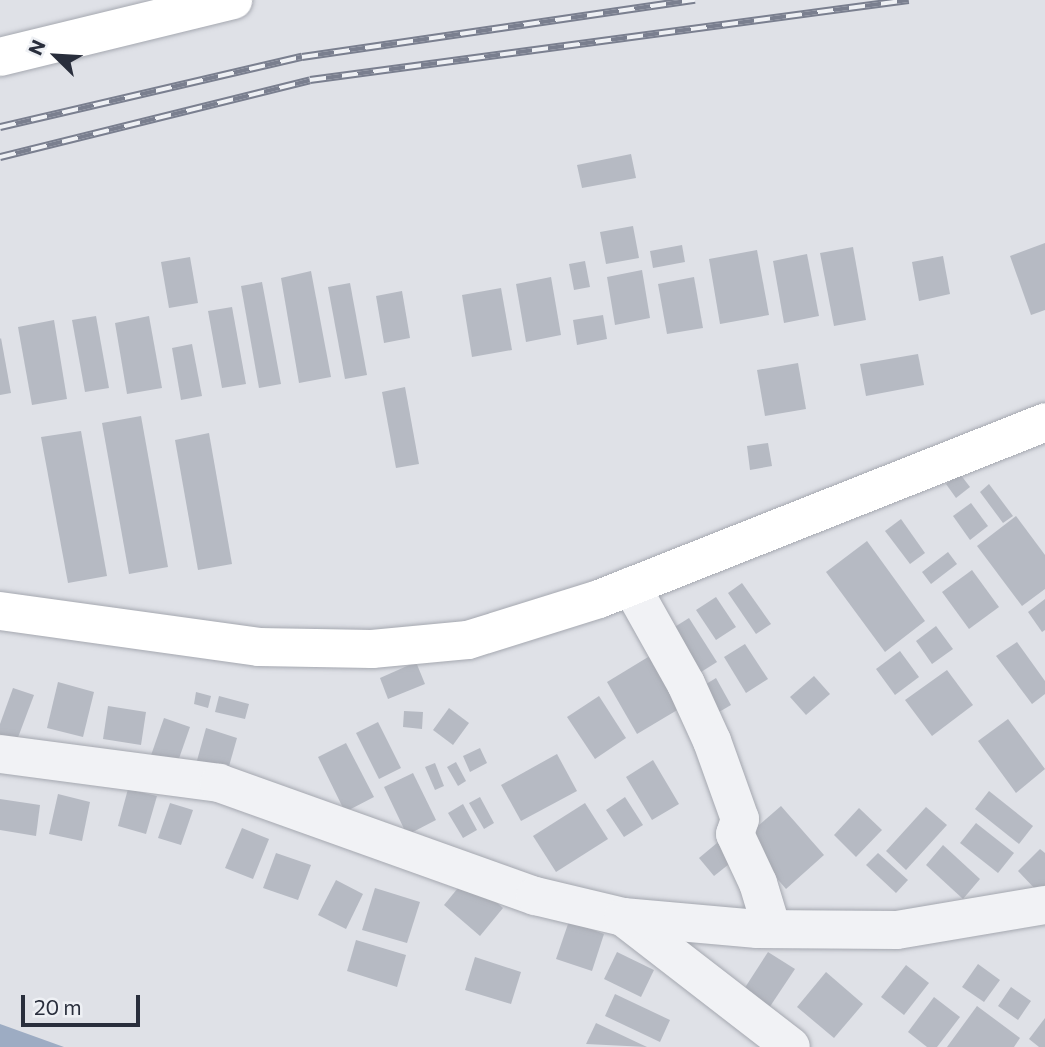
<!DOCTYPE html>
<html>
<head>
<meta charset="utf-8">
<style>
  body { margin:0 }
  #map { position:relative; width:1045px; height:1047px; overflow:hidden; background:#dfe1e7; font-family:Commissioner,sans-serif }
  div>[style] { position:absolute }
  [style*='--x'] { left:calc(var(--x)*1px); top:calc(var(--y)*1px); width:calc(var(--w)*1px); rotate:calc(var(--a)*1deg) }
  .water>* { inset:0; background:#9dacc3 }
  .building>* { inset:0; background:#b6bac3 }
  .roads { filter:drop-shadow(0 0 2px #a5a8b0) drop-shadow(0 0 2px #a5a8b0) }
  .minor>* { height:38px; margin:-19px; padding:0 19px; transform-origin:19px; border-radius:19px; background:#f1f2f5 }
  .secondary>* { height:38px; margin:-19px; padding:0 19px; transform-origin:19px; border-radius:19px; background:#fff }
  .rail>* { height:8px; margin-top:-4px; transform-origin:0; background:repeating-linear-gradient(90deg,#eef0f4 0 16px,#7a7f8f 0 32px); box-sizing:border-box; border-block:2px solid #7a7f8f }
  span { translate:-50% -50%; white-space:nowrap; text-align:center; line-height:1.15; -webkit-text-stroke:7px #eef0f4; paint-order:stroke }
  .north { position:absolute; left:21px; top:21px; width:70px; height:70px; -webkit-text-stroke:5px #eef0f4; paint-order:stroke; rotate:294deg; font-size:19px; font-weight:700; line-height:28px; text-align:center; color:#292e3c }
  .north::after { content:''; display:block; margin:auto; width:24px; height:32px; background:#292e3c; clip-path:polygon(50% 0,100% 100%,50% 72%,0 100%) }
  .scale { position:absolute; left:21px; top:995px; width:119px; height:32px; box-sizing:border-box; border:4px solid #292e3c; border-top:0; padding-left:9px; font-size:21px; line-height:24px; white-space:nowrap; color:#292e3c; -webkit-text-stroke:5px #eef0f4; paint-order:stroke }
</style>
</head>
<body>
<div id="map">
  <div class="water">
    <div style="clip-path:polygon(0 1024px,64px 1047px,0 1047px)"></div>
  </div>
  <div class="building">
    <div style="clip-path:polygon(631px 154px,636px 178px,582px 188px,577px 165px)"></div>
    <div style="clip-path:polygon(633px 226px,639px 258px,606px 264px,600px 232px)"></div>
    <div style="clip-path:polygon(1045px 243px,1045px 310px,1031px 315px,1010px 256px)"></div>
    <div style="clip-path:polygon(682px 245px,685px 262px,653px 268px,650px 251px)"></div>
    <div style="clip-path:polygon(853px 247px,866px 320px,834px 326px,820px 253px)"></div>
    <div style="clip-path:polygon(757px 250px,769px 315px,720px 324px,709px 259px)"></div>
    <div style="clip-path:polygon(807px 254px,819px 316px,784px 323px,773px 261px)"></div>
    <div style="clip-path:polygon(943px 256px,950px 294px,919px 301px,912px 262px)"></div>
    <div style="clip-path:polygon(190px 257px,198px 303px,169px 308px,161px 262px)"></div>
    <div style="clip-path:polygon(585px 261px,590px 287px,574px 290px,569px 264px)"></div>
    <div style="clip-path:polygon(642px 270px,650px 318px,615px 325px,607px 277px)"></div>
    <div style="clip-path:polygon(311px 271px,331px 377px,299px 383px,281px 278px)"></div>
    <div style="clip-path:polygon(551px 277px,561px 335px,526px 342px,516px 284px)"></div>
    <div style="clip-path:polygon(694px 277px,703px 328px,667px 334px,658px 284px)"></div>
    <div style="clip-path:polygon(262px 282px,281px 384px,259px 388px,241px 286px)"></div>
    <div style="clip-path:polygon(350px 283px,367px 375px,345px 379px,328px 287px)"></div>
    <div style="clip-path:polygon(501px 288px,512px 350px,472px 357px,462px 295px)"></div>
    <div style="clip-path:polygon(402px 291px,410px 338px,384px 343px,376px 296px)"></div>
    <div style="clip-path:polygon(232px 307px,246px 384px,222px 388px,208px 311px)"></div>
    <div style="clip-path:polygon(603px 315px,607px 339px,577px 345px,573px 320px)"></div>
    <div style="clip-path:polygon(96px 316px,109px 388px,85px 392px,72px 320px)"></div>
    <div style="clip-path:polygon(149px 316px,162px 388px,127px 394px,115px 323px)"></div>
    <div style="clip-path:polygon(54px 320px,67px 399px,32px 405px,18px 327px)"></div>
    <div style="clip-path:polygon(1px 338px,11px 393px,0 395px,0 339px)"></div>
    <div style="clip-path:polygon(192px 344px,202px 396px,181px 400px,172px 348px)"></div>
    <div style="clip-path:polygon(918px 354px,924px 385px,866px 396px,860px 364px)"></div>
    <div style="clip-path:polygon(798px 363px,806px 409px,765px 416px,757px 370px)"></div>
    <div style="clip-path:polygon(405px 387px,419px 464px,396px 468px,382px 392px)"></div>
    <div style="clip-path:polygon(141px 416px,168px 567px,129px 574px,102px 423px)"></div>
    <div style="clip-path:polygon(81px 431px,107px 576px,68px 583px,41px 437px)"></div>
    <div style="clip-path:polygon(209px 433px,232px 564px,198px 570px,175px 440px)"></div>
    <div style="clip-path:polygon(768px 443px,772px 466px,750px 470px,747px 446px)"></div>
    <div style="clip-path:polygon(960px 474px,970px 487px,956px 498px,946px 484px)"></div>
    <div style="clip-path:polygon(989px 484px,1013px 516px,1003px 523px,980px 492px)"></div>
    <div style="clip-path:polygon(971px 503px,988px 526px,970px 540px,953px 516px)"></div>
    <div style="clip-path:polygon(1016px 516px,1045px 555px,1045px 589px,1022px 606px,977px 546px)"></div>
    <div style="clip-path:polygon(901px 519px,925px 553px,910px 564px,885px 531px)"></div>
    <div style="clip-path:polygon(867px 541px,925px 621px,885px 652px,826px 572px)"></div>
    <div style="clip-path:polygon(948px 552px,957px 564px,931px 584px,922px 572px)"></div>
    <div style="clip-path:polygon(972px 570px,999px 607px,969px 629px,942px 592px)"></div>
    <div style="clip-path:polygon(742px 583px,771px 624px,756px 634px,728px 593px)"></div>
    <div style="clip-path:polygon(716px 597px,736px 627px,716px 640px,696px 610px)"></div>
    <div style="clip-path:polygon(1045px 599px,1045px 630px,1042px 632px,1028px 612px)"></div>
    <div style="clip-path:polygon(689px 618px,717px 662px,693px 677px,665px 633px)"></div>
    <div style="clip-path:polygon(936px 626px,953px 649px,932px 664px,916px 641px)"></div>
    <div style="clip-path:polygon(1017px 642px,1045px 681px,1045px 694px,1032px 704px,996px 656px)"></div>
    <div style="clip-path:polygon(745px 644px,768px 679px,746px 693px,724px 657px)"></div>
    <div style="clip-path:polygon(658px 651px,689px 703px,637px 734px,607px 682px)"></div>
    <div style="clip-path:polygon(900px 651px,919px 677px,895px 695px,876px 669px)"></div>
    <div style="clip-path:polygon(416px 662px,425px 684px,388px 699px,380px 678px)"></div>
    <div style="clip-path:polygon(947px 670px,973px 705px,932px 736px,905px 700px)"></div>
    <div style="clip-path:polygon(814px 676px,830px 694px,806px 715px,790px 697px)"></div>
    <div style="clip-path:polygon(716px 678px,731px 705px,707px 719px,693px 692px)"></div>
    <div style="clip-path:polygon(58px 682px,94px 692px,83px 737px,47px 728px)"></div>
    <div style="clip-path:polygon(13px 688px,34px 695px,14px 748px,0 742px,0 724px)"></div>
    <div style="clip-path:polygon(196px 692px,211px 696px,208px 708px,194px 704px)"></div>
    <div style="clip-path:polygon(219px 696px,249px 704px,245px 719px,215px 712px)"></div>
    <div style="clip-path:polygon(599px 696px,626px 738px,595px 759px,567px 717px)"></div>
    <div style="clip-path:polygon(108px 706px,146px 712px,141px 745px,103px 739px)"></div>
    <div style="clip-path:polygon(449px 708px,469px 723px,453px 745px,433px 730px)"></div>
    <div style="clip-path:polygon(404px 711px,423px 712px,422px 729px,403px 727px)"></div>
    <div style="clip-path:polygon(164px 718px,190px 727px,175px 770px,149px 761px)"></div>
    <div style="clip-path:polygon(1008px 719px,1045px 769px,1016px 793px,978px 741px)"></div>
    <div style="clip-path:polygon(378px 722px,401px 768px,379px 779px,356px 733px)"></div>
    <div style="clip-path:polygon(206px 728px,237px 738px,224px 784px,193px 775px)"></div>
    <div style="clip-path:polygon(346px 743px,374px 797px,345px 812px,318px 757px)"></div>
    <div style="clip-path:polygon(480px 748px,487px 763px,470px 772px,463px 756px)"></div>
    <div style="clip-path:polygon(557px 754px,577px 791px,521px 821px,501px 785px)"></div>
    <div style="clip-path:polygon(653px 760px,679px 804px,652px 820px,626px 777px)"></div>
    <div style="clip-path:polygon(456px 762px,466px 781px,458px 786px,447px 767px)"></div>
    <div style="clip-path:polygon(435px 763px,444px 786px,435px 790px,425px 767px)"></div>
    <div style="clip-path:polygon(413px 773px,436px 820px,407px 835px,384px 787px)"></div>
    <div style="clip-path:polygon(128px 789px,157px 796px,146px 834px,118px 826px)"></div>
    <div style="clip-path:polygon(989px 791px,1033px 826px,1019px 844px,975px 809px)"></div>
    <div style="clip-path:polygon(58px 794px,90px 802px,82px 841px,49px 834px)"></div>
    <div style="clip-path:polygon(480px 797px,494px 823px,484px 829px,469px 803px)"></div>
    <div style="clip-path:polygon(625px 797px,643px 825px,624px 837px,606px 810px)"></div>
    <div style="clip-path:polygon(0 799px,40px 805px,36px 836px,0 830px)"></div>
    <div style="clip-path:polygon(170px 803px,193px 810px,181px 845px,158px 838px)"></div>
    <div style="clip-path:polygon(585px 803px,608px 839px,556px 872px,533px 836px)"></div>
    <div style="clip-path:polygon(463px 804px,477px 830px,463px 838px,448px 813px)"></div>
    <div style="clip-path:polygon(781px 806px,824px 855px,786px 889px,743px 839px)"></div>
    <div style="clip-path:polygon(926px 807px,947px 825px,906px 870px,886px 851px)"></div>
    <div style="clip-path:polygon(859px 808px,882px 830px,856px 857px,834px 835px)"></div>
    <div style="clip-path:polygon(976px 823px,1014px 853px,998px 873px,960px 843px)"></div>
    <div style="clip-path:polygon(242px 828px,269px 839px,253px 879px,225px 868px)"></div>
    <div style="clip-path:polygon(723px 838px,738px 857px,714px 876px,699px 858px)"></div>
    <div style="clip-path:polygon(943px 845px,980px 879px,963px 899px,926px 865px)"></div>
    <div style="clip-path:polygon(1040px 849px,1045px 853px,1045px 885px,1038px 892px,1018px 871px)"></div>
    <div style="clip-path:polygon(276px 853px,311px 865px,298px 900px,263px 888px)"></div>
    <div style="clip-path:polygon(878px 853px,908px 880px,896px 893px,866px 865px)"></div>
    <div style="clip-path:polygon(467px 877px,503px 908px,480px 936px,444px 905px)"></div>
    <div style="clip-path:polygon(336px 880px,363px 894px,346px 929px,318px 915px)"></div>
    <div style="clip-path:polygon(375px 888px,420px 902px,407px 943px,362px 930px)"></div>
    <div style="clip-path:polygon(569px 921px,604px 934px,592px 971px,556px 959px)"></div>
    <div style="clip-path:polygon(356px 940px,406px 955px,397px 987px,347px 971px)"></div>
    <div style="clip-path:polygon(617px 952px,654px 970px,641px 997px,604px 979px)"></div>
    <div style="clip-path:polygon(768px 952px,795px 969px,761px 1020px,735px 1003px)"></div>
    <div style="clip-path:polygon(475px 957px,521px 972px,511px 1004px,465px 990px)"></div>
    <div style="clip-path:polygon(978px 964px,1000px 980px,984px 1002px,962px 987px)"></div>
    <div style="clip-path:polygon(906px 965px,929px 983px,904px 1015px,881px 997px)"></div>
    <div style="clip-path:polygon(826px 972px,863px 1004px,834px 1038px,797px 1007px)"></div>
    <div style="clip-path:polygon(1011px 987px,1031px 1001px,1018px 1020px,998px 1006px)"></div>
    <div style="clip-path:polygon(615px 994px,670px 1020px,660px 1042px,605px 1016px)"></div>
    <div style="clip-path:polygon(934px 997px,960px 1017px,937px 1047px,927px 1047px,908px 1032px)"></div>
    <div style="clip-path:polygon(977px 1006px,1020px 1038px,1014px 1047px,947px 1047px)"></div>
    <div style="clip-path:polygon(1045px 1018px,1045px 1047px,1039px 1047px,1029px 1039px)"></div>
    <div style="clip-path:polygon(596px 1023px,647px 1047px,586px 1044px)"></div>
  </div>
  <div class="roads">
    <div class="minor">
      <div style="--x:631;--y:586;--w:112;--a:60.7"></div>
      <div style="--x:686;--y:684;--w:63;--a:65.5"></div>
      <div style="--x:712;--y:741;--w:83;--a:70.3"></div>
      <div style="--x:740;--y:819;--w:16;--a:108"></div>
      <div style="--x:735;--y:834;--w:54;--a:64.9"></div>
      <div style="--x:758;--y:883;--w:48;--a:73.1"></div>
      <div style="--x:0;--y:754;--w:221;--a:7.5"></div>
      <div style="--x:219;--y:783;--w:336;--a:19.7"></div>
      <div style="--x:535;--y:896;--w:90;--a:13.4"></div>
      <div style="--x:623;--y:917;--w:212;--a:37.7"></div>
      <div style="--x:623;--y:917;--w:135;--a:5.1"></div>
      <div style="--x:757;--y:929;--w:140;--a:0.4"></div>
      <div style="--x:897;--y:930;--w:150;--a:-9.6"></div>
    </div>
    <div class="secondary">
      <div style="--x:0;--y:57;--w:240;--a:-13.7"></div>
      <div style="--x:0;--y:611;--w:261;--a:7.9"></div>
      <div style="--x:259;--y:647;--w:113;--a:1"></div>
      <div style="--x:372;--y:649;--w:96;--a:-5.4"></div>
      <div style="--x:468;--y:640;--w:137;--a:-17.4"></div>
      <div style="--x:599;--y:599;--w:480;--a:-21.6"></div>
    </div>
  </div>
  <div class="rail">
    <div style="--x:0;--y:127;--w:310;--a:-13.1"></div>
    <div style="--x:302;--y:57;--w:397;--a:-8.3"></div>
    <div style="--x:0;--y:157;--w:319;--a:-13.9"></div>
    <div style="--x:310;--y:80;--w:604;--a:-7.61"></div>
  </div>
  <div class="north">N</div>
  <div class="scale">20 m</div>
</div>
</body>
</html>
